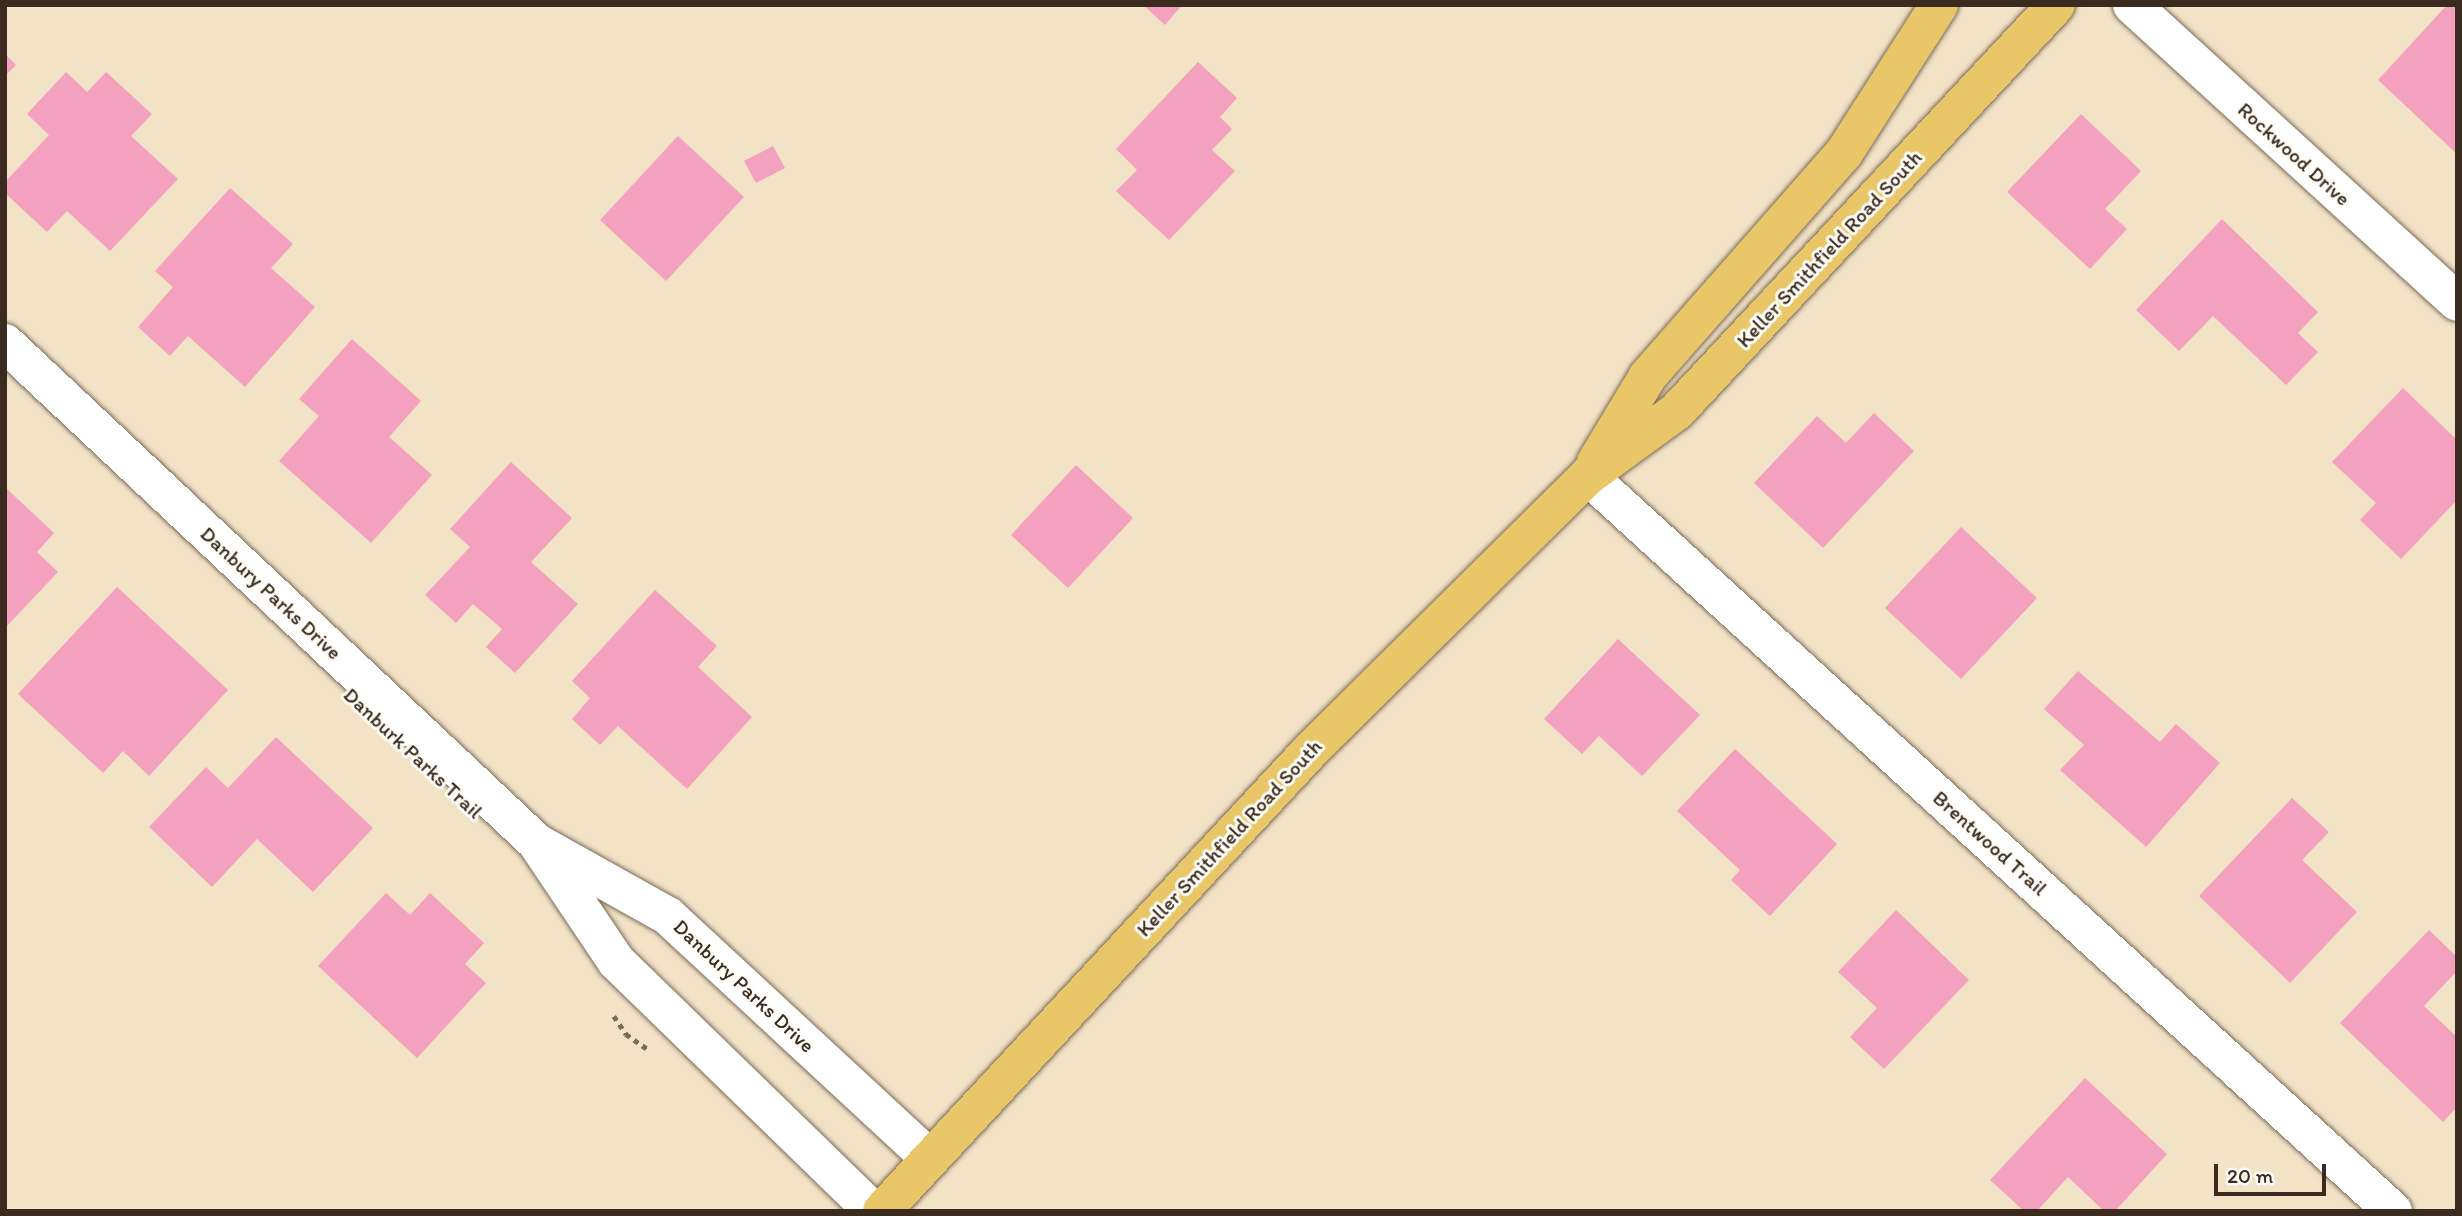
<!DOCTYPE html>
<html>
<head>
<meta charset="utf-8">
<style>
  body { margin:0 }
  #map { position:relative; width:2462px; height:1216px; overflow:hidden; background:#f2e2c6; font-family:Itim,sans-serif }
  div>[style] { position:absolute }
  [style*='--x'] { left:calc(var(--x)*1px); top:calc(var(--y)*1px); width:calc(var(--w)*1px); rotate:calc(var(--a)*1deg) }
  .building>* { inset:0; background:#f4a1c0 }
  .path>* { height:4.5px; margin-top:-2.25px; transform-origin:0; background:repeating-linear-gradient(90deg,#7b6a59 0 5px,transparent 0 10px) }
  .roads { filter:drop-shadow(0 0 2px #7b6a59) drop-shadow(0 0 2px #7b6a59) }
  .minor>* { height:38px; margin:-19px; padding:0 19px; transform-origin:19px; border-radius:19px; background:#fff }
  .major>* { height:38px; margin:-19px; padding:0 19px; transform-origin:19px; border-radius:19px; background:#e9c769 }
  span { translate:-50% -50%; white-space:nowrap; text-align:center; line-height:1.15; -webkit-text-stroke:6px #fdfcf7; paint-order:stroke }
  .street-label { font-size:21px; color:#3b2a1e }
  .frame { position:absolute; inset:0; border:7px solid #3b2a1e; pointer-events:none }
  .scale { position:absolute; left:2214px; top:1164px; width:112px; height:32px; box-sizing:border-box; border:4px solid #3b2a1e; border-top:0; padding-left:9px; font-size:21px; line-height:24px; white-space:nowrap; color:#3b2a1e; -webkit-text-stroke:5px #fdfcf7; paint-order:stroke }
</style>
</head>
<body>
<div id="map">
  <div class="building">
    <div style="clip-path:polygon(1143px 5px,1182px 5px,1165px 25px)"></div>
    <div style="clip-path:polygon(2447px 5px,2457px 5px,2457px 154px,2378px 80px)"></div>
    <div style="clip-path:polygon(5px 54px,16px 65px,5px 76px)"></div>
    <div style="clip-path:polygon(1198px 62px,1237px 98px,1220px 117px,1232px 129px,1212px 150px,1235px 171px,1169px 240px,1116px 191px,1137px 170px,1116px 149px)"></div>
    <div style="clip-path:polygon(66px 72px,87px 92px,106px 72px,152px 114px,131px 136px,178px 179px,110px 251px,67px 211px,47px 232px,5px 193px,5px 182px,49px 135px,27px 114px)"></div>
    <div style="clip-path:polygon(2081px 114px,2141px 171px,2105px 209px,2127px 229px,2090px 269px,2007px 192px)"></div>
    <div style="clip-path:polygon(678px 136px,744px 197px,666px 281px,600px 220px)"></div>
    <div style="clip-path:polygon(773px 146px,785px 168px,756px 183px,744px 161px)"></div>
    <div style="clip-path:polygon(230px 188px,293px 244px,271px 268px,315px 307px,245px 387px,188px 336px,170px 356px,138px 327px,173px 287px,155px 271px)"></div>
    <div style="clip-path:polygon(2222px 219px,2318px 312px,2298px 333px,2318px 352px,2286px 385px,2213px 316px,2179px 351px,2136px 310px)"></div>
    <div style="clip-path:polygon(352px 339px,421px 401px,389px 437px,432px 475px,371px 543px,279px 461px,319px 416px,299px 399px)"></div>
    <div style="clip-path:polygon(2403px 388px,2457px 440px,2457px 500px,2401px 559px,2360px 520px,2376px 503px,2332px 462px)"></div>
    <div style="clip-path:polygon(1874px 413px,1914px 451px,1823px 548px,1754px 483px,1817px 416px,1846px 443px)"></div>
    <div style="clip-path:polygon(511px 462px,572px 518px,531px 562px,578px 604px,515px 673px,486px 647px,502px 629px,473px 604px,456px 623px,425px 595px,470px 547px,450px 529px)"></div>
    <div style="clip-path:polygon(1076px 465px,1133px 518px,1068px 588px,1011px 535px)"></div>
    <div style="clip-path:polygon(5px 487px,54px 533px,37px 552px,58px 572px,5px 628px)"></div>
    <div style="clip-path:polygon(1961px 527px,2037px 598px,1961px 679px,1885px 608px)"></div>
    <div style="clip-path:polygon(117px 587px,228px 690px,149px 776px,123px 751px,103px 773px,18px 694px)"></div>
    <div style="clip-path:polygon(655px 590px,717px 646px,698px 667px,752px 717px,687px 789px,618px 726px,600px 745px,572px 719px,590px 698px,572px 681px)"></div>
    <div style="clip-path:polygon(1618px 639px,1700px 715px,1642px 776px,1599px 736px,1582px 754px,1544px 719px)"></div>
    <div style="clip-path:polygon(2078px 671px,2160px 742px,2176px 724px,2220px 763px,2146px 847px,2060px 770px,2084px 745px,2044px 709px)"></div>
    <div style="clip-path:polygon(276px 737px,373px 828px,313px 892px,257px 839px,212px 887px,149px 827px,206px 767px,228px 788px)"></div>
    <div style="clip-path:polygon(1735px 749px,1837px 844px,1770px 916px,1731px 880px,1740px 870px,1677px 811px)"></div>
    <div style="clip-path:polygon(2292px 798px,2329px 832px,2302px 860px,2357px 912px,2290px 983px,2199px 896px)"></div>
    <div style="clip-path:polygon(386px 893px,410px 915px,430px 893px,484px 943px,465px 964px,486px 983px,417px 1058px,318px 966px)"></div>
    <div style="clip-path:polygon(1896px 910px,1969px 980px,1884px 1069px,1850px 1037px,1877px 1008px,1838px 972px)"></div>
    <div style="clip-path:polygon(2429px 930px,2457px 957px,2457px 971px,2424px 1006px,2457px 1037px,2457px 1107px,2443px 1122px,2340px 1023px)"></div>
    <div style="clip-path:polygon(2085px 1078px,2167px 1154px,2115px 1211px,2104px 1211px,2068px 1177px,2037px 1211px,2024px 1211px,1990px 1180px)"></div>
  </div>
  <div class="path">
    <div style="--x:614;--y:1016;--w:22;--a:56"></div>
    <div style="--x:626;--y:1034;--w:29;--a:35"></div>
  </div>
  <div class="roads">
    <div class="minor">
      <div style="--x:2132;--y:5;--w:440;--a:42.4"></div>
      <div style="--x:5;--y:343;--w:729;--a:43.22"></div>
      <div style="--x:536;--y:842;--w:143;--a:56.1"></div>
      <div style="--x:616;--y:961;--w:359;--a:44.2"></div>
      <div style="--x:1588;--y:476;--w:1090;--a:42.4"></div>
      <div style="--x:541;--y:845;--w:145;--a:29.2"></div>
      <div style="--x:668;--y:916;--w:357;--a:42.8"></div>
    </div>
    <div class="major">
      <div style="--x:1596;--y:462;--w:100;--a:-58.8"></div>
      <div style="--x:1648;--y:376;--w:297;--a:-48.7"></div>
      <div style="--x:1844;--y:153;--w:176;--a:-57.3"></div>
      <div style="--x:882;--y:1211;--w:628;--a:-47.06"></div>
      <div style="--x:1310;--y:751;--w:391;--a:-44.7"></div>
      <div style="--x:1588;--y:476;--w:110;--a:-36.1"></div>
      <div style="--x:1677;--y:411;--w:555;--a:-46.97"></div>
    </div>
  </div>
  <div class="street-label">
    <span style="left:2294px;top:154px;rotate:42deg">Rockwood Drive</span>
    <span style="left:1829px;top:249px;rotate:-47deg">Keller Smithfield Road South</span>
    <span style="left:271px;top:593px;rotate:43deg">Danbury Parks Drive</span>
    <span style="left:413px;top:753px;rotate:43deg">Danburk Parks Trail</span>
    <span style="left:1229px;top:838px;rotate:-47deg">Keller Smithfield Road South</span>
    <span style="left:1990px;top:843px;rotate:42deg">Brentwood Trail</span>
    <span style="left:744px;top:986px;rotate:43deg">Danbury Parks Drive</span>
  </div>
  <div class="frame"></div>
  <div class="scale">20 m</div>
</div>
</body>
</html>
